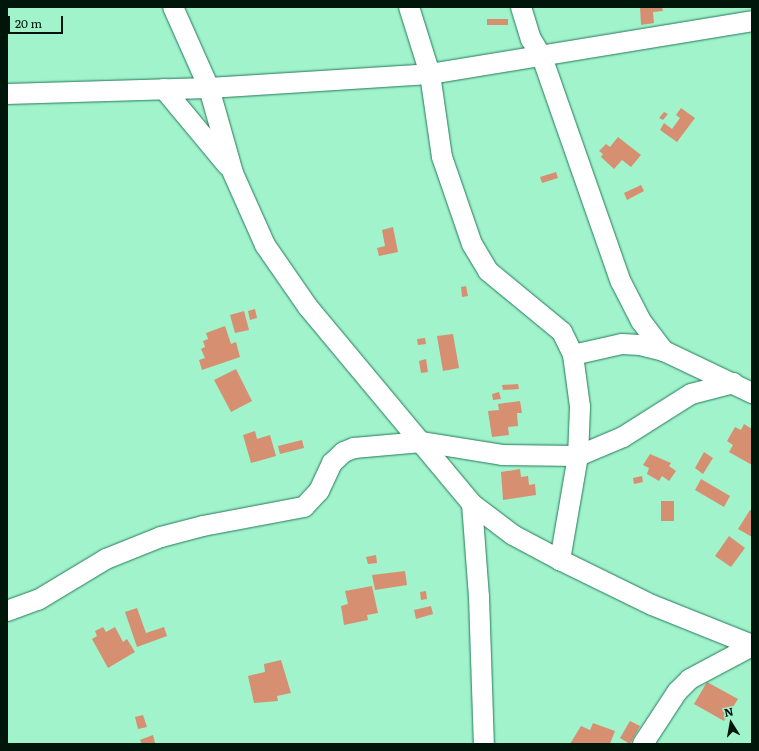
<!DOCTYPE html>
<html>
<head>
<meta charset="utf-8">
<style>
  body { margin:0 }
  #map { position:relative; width:759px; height:751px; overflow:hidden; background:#a1f3cc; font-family:Literata,serif }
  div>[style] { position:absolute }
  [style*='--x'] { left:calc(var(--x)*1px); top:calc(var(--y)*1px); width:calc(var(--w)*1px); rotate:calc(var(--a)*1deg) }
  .building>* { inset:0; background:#d68f71 }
  .roads { filter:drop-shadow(0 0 1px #247a58) drop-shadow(0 0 1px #247a58) }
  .minor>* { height:20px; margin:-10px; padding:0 10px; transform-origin:10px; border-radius:10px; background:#fff }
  span { translate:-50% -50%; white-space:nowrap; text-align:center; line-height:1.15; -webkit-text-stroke:3px #a1f3cc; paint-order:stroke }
  .frame { position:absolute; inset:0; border:8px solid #00160b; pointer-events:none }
  .north { position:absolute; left:711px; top:703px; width:40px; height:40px; -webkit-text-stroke:3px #a1f3cc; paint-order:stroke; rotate:349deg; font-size:11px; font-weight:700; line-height:16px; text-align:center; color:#00160b }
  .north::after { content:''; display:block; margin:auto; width:14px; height:18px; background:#00160b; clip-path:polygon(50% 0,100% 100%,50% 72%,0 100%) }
  .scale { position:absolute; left:8px; top:16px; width:55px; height:18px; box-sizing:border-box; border:2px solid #00160b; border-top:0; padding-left:5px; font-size:12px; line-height:14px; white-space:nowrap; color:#00160b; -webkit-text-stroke:3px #a1f3cc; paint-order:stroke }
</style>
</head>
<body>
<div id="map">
  <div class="building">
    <div style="clip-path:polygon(640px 7px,662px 7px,663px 11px,653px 12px,654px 23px,641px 25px)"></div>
    <div style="clip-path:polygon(487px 19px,508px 19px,508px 25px,487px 25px)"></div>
    <div style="clip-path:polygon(681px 108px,695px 118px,677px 142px,660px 130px,664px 123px,672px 129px,680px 118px,676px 115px)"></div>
    <div style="clip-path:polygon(664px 112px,668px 114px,663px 120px,659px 118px)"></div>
    <div style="clip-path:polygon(618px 137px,641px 155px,631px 167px,622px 160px,614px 169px,601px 157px,603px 154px,599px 151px,606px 144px,610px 147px)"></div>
    <div style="clip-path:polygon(556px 172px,558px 178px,542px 183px,540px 177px)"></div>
    <div style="clip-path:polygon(641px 185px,644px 191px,627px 200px,624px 193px)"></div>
    <div style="clip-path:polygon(393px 227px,398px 252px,379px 256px,377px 248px,385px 246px,382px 230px)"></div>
    <div style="clip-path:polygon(466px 286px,468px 296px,462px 297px,461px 287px)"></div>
    <div style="clip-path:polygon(255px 309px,257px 318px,250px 320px,248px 311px)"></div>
    <div style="clip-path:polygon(244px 311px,249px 330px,235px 333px,230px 315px)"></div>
    <div style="clip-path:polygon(225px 326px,231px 344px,236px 342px,240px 357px,202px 370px,199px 360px,205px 358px,201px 349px,205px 347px,203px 341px,208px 339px,206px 333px)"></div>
    <div style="clip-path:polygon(453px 334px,459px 368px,443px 371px,437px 336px)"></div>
    <div style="clip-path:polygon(425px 338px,426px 344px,418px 345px,417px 339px)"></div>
    <div style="clip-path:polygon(426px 359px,428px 372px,421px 373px,419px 361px)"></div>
    <div style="clip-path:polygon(236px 369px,252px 401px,231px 412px,214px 380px)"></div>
    <div style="clip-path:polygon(518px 384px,519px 389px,503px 390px,502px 385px)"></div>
    <div style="clip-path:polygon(499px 392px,501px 399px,493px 400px,492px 394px)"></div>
    <div style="clip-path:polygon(520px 401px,522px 413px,517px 413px,518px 426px,508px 427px,509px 435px,492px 437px,488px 411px,499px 410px,498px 404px)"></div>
    <div style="clip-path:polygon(744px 424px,752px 429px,752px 465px,729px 452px,733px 445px,727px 441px,735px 427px,741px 430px)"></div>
    <div style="clip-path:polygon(255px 431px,257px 439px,270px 435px,276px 456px,251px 463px,243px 435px)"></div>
    <div style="clip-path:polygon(302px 440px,304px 448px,280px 454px,278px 446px)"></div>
    <div style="clip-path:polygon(704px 452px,713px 458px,703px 474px,695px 468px)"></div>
    <div style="clip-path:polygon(650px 454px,671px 463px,669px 466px,676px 471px,669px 481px,662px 476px,659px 481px,647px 474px,649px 468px,643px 465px)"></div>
    <div style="clip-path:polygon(520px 469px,521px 477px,528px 476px,529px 485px,535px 484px,536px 495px,503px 500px,501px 472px)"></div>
    <div style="clip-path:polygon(642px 476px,643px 482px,634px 484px,633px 478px)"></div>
    <div style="clip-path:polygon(701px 479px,730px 496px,724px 507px,695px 490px)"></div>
    <div style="clip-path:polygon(661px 501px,674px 501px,674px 521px,661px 521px)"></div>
    <div style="clip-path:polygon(750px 510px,752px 511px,752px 537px,738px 529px)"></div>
    <div style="clip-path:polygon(729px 536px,745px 548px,731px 567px,715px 556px)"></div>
    <div style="clip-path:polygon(376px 555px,377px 563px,368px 564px,366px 557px)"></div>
    <div style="clip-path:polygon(405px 571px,407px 585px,375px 590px,372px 575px)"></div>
    <div style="clip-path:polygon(372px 586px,378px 613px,367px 615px,368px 620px,344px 625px,341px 606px,348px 604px,345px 591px)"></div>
    <div style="clip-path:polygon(426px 591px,427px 599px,421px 600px,420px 592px)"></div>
    <div style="clip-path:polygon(431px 606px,433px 614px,416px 619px,414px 610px)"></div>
    <div style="clip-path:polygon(137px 608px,146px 633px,164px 627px,167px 636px,137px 647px,125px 612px)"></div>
    <div style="clip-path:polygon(103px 627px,106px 632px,115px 627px,123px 642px,127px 639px,135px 652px,108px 668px,92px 639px,97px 636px,95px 631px)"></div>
    <div style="clip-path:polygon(281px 660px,291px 693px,277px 696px,278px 701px,254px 703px,248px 676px,265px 672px,264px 664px)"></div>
    <div style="clip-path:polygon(707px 682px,738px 699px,724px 721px,694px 704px)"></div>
    <div style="clip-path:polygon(143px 715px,147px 727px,138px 729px,135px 717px)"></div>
    <div style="clip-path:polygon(630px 721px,640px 726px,630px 744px,620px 738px)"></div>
    <div style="clip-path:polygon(593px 723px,615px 731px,610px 744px,570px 744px,581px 726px,590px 730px)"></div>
    <div style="clip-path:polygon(153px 735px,155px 743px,142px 744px,140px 740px)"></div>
  </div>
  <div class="roads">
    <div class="minor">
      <div style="--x:173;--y:7;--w:89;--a:66"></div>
      <div style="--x:209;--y:88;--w:88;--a:74.2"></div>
      <div style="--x:233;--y:173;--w:79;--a:66"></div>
      <div style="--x:265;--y:245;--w:75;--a:55.3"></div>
      <div style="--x:308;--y:307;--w:256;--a:50.2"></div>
      <div style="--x:472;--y:504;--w:51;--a:37.1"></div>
      <div style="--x:513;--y:535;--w:53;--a:28"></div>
      <div style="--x:560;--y:560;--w:102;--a:26.1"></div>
      <div style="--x:652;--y:605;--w:108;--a:21.8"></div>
      <div style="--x:409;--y:7;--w:70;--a:72.6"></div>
      <div style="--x:430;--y:74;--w:84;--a:81.8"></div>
      <div style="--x:442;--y:157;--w:92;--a:71"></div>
      <div style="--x:472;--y:244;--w:31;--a:59"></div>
      <div style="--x:488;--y:271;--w:96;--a:39.5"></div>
      <div style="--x:562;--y:332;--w:25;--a:64"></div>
      <div style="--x:573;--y:355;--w:52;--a:82.3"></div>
      <div style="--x:580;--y:407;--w:49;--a:92.3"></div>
      <div style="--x:578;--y:456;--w:106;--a:99.8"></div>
      <div style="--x:521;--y:7;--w:34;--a:73"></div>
      <div style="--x:531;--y:39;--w:21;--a:59"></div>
      <div style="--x:542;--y:57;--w:238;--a:70.7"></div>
      <div style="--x:621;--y:282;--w:44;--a:62.9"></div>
      <div style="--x:641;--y:321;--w:38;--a:53"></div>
      <div style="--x:664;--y:351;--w:98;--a:25.5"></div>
      <div style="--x:164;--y:89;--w:100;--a:50.3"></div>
      <div style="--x:7;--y:94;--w:202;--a:-1.7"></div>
      <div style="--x:209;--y:88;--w:221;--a:-3.6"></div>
      <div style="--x:430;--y:74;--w:326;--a:-9.3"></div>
      <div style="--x:573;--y:355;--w:50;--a:-12.7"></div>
      <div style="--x:622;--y:344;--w:18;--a:3"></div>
      <div style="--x:640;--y:345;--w:25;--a:14"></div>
      <div style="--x:472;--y:504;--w:93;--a:85.7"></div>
      <div style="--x:479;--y:597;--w:147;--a:88.1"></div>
      <div style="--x:7;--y:611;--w:33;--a:-20"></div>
      <div style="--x:38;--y:600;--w:79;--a:-31.1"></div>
      <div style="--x:106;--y:559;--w:59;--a:-21.8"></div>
      <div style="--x:161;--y:537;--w:43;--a:-14.7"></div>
      <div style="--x:203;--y:526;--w:103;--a:-10.7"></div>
      <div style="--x:304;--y:507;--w:22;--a:-47"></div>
      <div style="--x:319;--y:491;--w:31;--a:-65"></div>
      <div style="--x:332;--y:463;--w:16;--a:-43"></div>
      <div style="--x:344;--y:452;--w:11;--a:-22"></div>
      <div style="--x:354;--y:448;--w:68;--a:-5"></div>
      <div style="--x:422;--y:442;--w:81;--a:9.2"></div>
      <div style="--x:502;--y:455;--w:76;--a:0.8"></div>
      <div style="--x:578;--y:456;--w:49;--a:-22.9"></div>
      <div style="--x:623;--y:437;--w:80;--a:-32.3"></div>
      <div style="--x:691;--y:394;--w:44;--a:-14.3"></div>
      <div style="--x:643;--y:744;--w:62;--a:-56.8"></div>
      <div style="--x:677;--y:692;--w:18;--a:-45"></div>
      <div style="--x:690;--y:679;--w:70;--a:-28"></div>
    </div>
  </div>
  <div class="frame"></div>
  <div class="north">N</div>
  <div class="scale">20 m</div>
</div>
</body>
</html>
